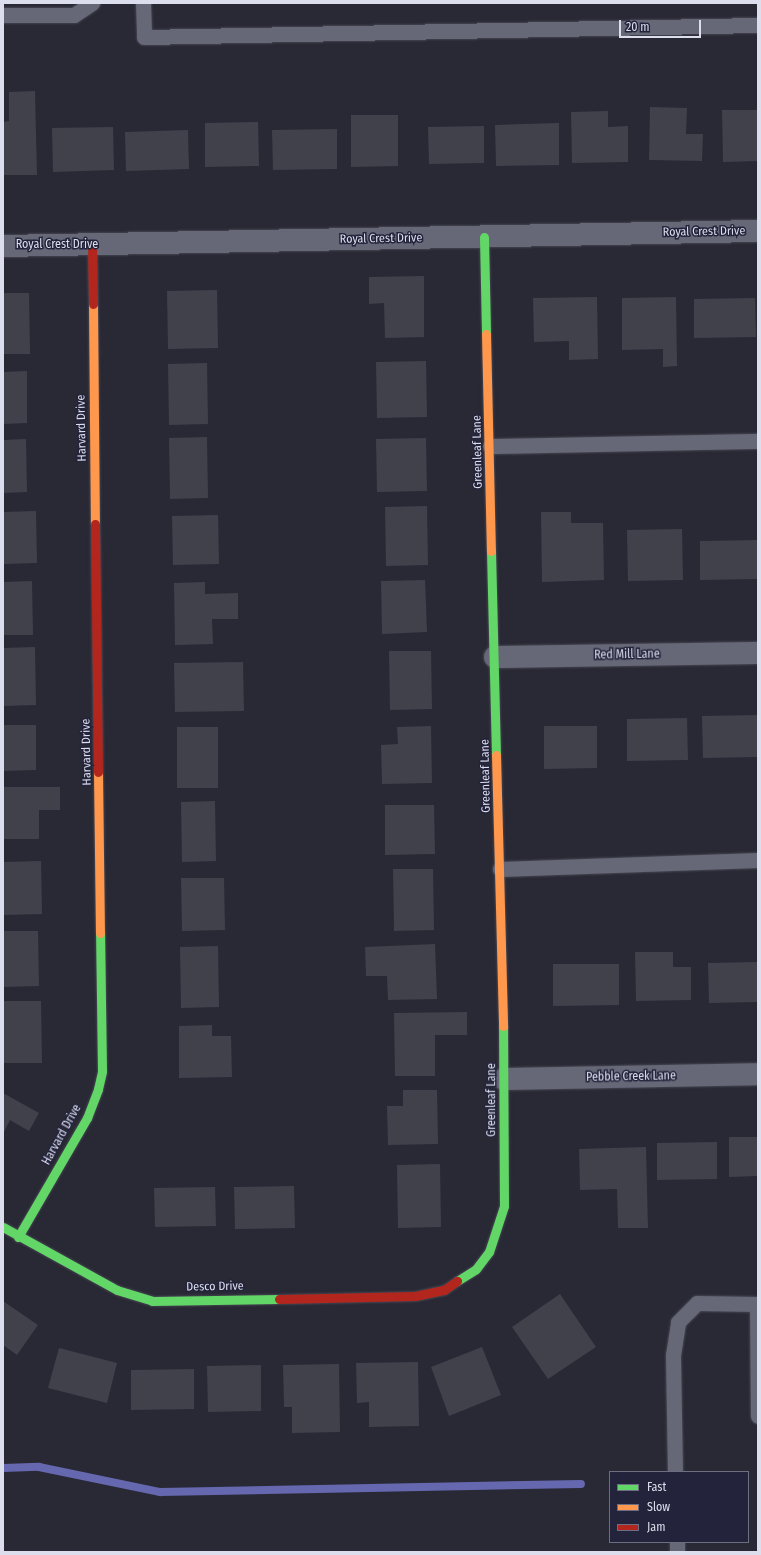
<!DOCTYPE html>
<html>
<head>
<meta charset="utf-8">
<style>
  body { margin:0 }
  #map { position:relative; width:761px; height:1555px; overflow:hidden; background:#292935; font-family:"Fira Sans Condensed",sans-serif }
  div>[style] { position:absolute }
  [style*='--x'] { left:calc(var(--x)*1px); top:calc(var(--y)*1px); width:calc(var(--w)*1px); rotate:calc(var(--a)*1deg) }
  .stream>* { height:8px; margin:-4px; padding:0 4px; transform-origin:4px; border-radius:4px; background:#6567af }
  .building>* { inset:0; background:#40414b }
  .roads { filter:drop-shadow(0 0 1px #464752) drop-shadow(0 0 1px #464752) }
  .lane>* { height:15px; margin:-7.5px; padding:0 7.5px; transform-origin:7.5px; border-radius:7.5px; background:#666777 }
  .street>* { height:22px; margin:-11px; padding:0 11px; transform-origin:11px; border-radius:11px; background:#666777 }
  .fast>* { height:9px; margin:-4.5px; padding:0 4.5px; transform-origin:4.5px; border-radius:4.5px; background:#63d668 }
  .slow>* { height:9px; margin:-4.5px; padding:0 4.5px; transform-origin:4.5px; border-radius:4.5px; background:#ff974d }
  .jam>* { height:9px; margin:-4.5px; padding:0 4.5px; transform-origin:4.5px; border-radius:4.5px; background:#b3261e }
  span { translate:-50% -50%; white-space:nowrap; text-align:center; line-height:1.15; -webkit-text-stroke:3px #23243b; paint-order:stroke }
  .street-label { font-size:12px; color:#dcdeed }
  .frame { position:absolute; inset:0; border:4px solid #dcdeed; pointer-events:none }
  .legend { position:absolute; left:609px; top:1471px; width:140px; height:72px; box-sizing:border-box; background:#23243b; border:1px solid #6d6e82; margin:0; padding:5px 7px; list-style:none; font-size:12px; color:#dcdeed }
  .legend li { display:flex; align-items:center; gap:8px; height:20px }
  .legend b { width:20px; border:1px solid #6d6e82 }
  .scale { position:absolute; left:619px; top:20px; width:82px; height:18px; box-sizing:border-box; border:2px solid #dcdeed; border-top:0; padding-left:5px; font-size:12px; line-height:14px; white-space:nowrap; color:#dcdeed; -webkit-text-stroke:3px #23243b; paint-order:stroke }
</style>
</head>
<body>
<div id="map">
  <div class="stream">
    <div style="--x:3;--y:1468;--w:36;--a:-2"></div>
    <div style="--x:39;--y:1467;--w:124;--a:11.7"></div>
    <div style="--x:160;--y:1492;--w:421;--a:-1.1"></div>
  </div>
  <div class="building">
    <div style="clip-path:polygon(35px 91px,37px 175px,3px 175px,3px 122px,9px 121px,9px 92px)"></div>
    <div style="clip-path:polygon(650px 107px,687px 108px,686px 134px,703px 134px,702px 161px,649px 160px)"></div>
    <div style="clip-path:polygon(722px 110px,758px 110px,758px 161px,723px 162px)"></div>
    <div style="clip-path:polygon(608px 111px,608px 127px,628px 126px,628px 162px,572px 163px,571px 112px)"></div>
    <div style="clip-path:polygon(351px 115px,398px 115px,398px 166px,351px 167px)"></div>
    <div style="clip-path:polygon(258px 122px,259px 166px,205px 167px,205px 123px)"></div>
    <div style="clip-path:polygon(559px 123px,559px 165px,496px 166px,495px 125px)"></div>
    <div style="clip-path:polygon(484px 126px,484px 163px,429px 164px,428px 127px)"></div>
    <div style="clip-path:polygon(113px 127px,114px 170px,53px 172px,52px 128px)"></div>
    <div style="clip-path:polygon(337px 129px,337px 169px,273px 170px,272px 130px)"></div>
    <div style="clip-path:polygon(188px 130px,189px 169px,126px 171px,125px 132px)"></div>
    <div style="clip-path:polygon(424px 276px,424px 337px,385px 338px,384px 303px,369px 304px,369px 277px)"></div>
    <div style="clip-path:polygon(217px 290px,218px 348px,168px 349px,167px 291px)"></div>
    <div style="clip-path:polygon(3px 293px,29px 293px,30px 354px,3px 354px)"></div>
    <div style="clip-path:polygon(597px 297px,598px 359px,569px 360px,569px 341px,534px 342px,533px 298px)"></div>
    <div style="clip-path:polygon(676px 297px,677px 366px,663px 367px,663px 349px,622px 350px,622px 298px)"></div>
    <div style="clip-path:polygon(755px 298px,756px 337px,694px 338px,694px 299px)"></div>
    <div style="clip-path:polygon(426px 361px,427px 417px,377px 418px,376px 362px)"></div>
    <div style="clip-path:polygon(207px 363px,208px 424px,169px 425px,168px 364px)"></div>
    <div style="clip-path:polygon(27px 371px,27px 423px,3px 424px,3px 372px)"></div>
    <div style="clip-path:polygon(207px 437px,208px 498px,170px 499px,169px 438px)"></div>
    <div style="clip-path:polygon(426px 438px,427px 491px,377px 492px,376px 439px)"></div>
    <div style="clip-path:polygon(26px 439px,27px 492px,3px 493px,3px 440px)"></div>
    <div style="clip-path:polygon(427px 506px,428px 565px,386px 566px,385px 507px)"></div>
    <div style="clip-path:polygon(36px 511px,37px 563px,3px 564px,3px 512px)"></div>
    <div style="clip-path:polygon(541px 512px,571px 512px,571px 523px,603px 523px,604px 580px,542px 582px)"></div>
    <div style="clip-path:polygon(218px 515px,219px 564px,173px 565px,172px 516px)"></div>
    <div style="clip-path:polygon(682px 529px,683px 580px,628px 581px,627px 530px)"></div>
    <div style="clip-path:polygon(758px 540px,758px 579px,700px 580px,700px 541px)"></div>
    <div style="clip-path:polygon(425px 580px,427px 632px,382px 634px,381px 581px)"></div>
    <div style="clip-path:polygon(32px 581px,33px 635px,3px 635px,3px 582px)"></div>
    <div style="clip-path:polygon(205px 582px,205px 594px,238px 593px,238px 619px,212px 619px,213px 644px,175px 645px,174px 583px)"></div>
    <div style="clip-path:polygon(35px 647px,36px 705px,3px 706px,3px 648px)"></div>
    <div style="clip-path:polygon(389px 651px,431px 651px,432px 709px,390px 710px)"></div>
    <div style="clip-path:polygon(243px 662px,244px 711px,175px 712px,174px 663px)"></div>
    <div style="clip-path:polygon(758px 715px,758px 757px,703px 758px,702px 716px)"></div>
    <div style="clip-path:polygon(687px 718px,688px 760px,627px 761px,627px 719px)"></div>
    <div style="clip-path:polygon(3px 725px,36px 725px,36px 770px,3px 771px)"></div>
    <div style="clip-path:polygon(431px 726px,432px 783px,382px 784px,381px 745px,398px 744px,397px 727px)"></div>
    <div style="clip-path:polygon(544px 726px,597px 726px,597px 768px,544px 769px)"></div>
    <div style="clip-path:polygon(177px 727px,218px 727px,218px 788px,177px 788px)"></div>
    <div style="clip-path:polygon(3px 787px,60px 787px,60px 810px,39px 810px,39px 839px,3px 839px)"></div>
    <div style="clip-path:polygon(215px 801px,216px 861px,182px 862px,181px 802px)"></div>
    <div style="clip-path:polygon(385px 805px,434px 805px,435px 854px,385px 855px)"></div>
    <div style="clip-path:polygon(41px 861px,42px 914px,3px 915px,3px 862px)"></div>
    <div style="clip-path:polygon(393px 869px,433px 869px,434px 930px,394px 931px)"></div>
    <div style="clip-path:polygon(181px 878px,224px 878px,225px 930px,182px 931px)"></div>
    <div style="clip-path:polygon(3px 931px,38px 931px,39px 986px,3px 987px)"></div>
    <div style="clip-path:polygon(435px 944px,437px 999px,388px 1000px,387px 976px,366px 976px,365px 947px)"></div>
    <div style="clip-path:polygon(218px 946px,219px 1007px,181px 1008px,180px 947px)"></div>
    <div style="clip-path:polygon(635px 952px,673px 952px,673px 967px,691px 967px,691px 1000px,636px 1001px)"></div>
    <div style="clip-path:polygon(758px 962px,758px 1002px,709px 1003px,708px 963px)"></div>
    <div style="clip-path:polygon(553px 964px,619px 964px,619px 1005px,553px 1006px)"></div>
    <div style="clip-path:polygon(3px 1001px,41px 1001px,42px 1063px,4px 1063px)"></div>
    <div style="clip-path:polygon(467px 1012px,467px 1035px,435px 1035px,435px 1076px,395px 1076px,394px 1013px)"></div>
    <div style="clip-path:polygon(212px 1025px,212px 1036px,231px 1036px,232px 1077px,179px 1078px,179px 1026px)"></div>
    <div style="clip-path:polygon(403px 1090px,437px 1090px,438px 1144px,388px 1145px,387px 1106px,403px 1106px)"></div>
    <div style="clip-path:polygon(3px 1093px,39px 1113px,29px 1131px,10px 1120px,3px 1134px)"></div>
    <div style="clip-path:polygon(729px 1137px,758px 1137px,758px 1176px,729px 1177px)"></div>
    <div style="clip-path:polygon(717px 1142px,717px 1179px,657px 1180px,657px 1143px)"></div>
    <div style="clip-path:polygon(646px 1147px,648px 1228px,618px 1228px,617px 1189px,580px 1190px,579px 1149px)"></div>
    <div style="clip-path:polygon(440px 1164px,441px 1227px,398px 1228px,397px 1165px)"></div>
    <div style="clip-path:polygon(294px 1186px,295px 1228px,235px 1229px,234px 1187px)"></div>
    <div style="clip-path:polygon(215px 1187px,216px 1226px,155px 1227px,154px 1188px)"></div>
    <div style="clip-path:polygon(560px 1294px,596px 1347px,548px 1379px,512px 1327px)"></div>
    <div style="clip-path:polygon(3px 1301px,38px 1325px,17px 1355px,3px 1345px)"></div>
    <div style="clip-path:polygon(482px 1347px,501px 1395px,449px 1416px,431px 1367px)"></div>
    <div style="clip-path:polygon(59px 1348px,117px 1363px,107px 1403px,48px 1388px)"></div>
    <div style="clip-path:polygon(418px 1362px,419px 1426px,369px 1427px,369px 1402px,357px 1403px,356px 1363px)"></div>
    <div style="clip-path:polygon(339px 1364px,340px 1432px,292px 1433px,292px 1407px,284px 1407px,283px 1365px)"></div>
    <div style="clip-path:polygon(261px 1365px,261px 1411px,208px 1412px,207px 1366px)"></div>
    <div style="clip-path:polygon(194px 1369px,194px 1409px,131px 1410px,131px 1370px)"></div>
  </div>
  <div class="roads">
    <div class="lane">
      <div style="--x:143;--y:3;--w:34;--a:88"></div>
      <div style="--x:144;--y:37;--w:614;--a:-1.12"></div>
      <div style="--x:3;--y:15;--w:71;--a:0"></div>
      <div style="--x:74;--y:15;--w:22;--a:-34"></div>
      <div style="--x:490;--y:446;--w:268;--a:-1.1"></div>
      <div style="--x:500;--y:869;--w:258;--a:-2"></div>
      <div style="--x:675;--y:1472;--w:117;--a:-91"></div>
      <div style="--x:673;--y:1355;--w:33;--a:-81"></div>
      <div style="--x:678;--y:1322;--w:27;--a:-45"></div>
      <div style="--x:697;--y:1303;--w:60;--a:1"></div>
      <div style="--x:757;--y:1304;--w:112;--a:89.5"></div>
      <div style="--x:677;--y:1542;--w:10;--a:90"></div>
    </div>
    <div class="street">
      <div style="--x:3;--y:246;--w:755;--a:-1.14"></div>
      <div style="--x:495;--y:657;--w:263;--a:-0.9"></div>
      <div style="--x:504;--y:1079;--w:254;--a:-1.1"></div>
    </div>
    <div class="fast">
      <div style="--x:484;--y:237;--w:97;--a:88.8"></div>
      <div style="--x:491;--y:551;--w:204;--a:88.6"></div>
      <div style="--x:3;--y:1227;--w:130;--a:28.9"></div>
      <div style="--x:117;--y:1290;--w:37;--a:17"></div>
      <div style="--x:152;--y:1301;--w:127;--a:-0.9"></div>
      <div style="--x:18;--y:1237;--w:138;--a:-59.9"></div>
      <div style="--x:87;--y:1118;--w:31;--a:-69"></div>
      <div style="--x:98;--y:1089;--w:18;--a:-77"></div>
      <div style="--x:102;--y:1071;--w:138;--a:-90.8"></div>
      <div style="--x:457;--y:1281;--w:22;--a:-32"></div>
      <div style="--x:476;--y:1269;--w:21;--a:-53"></div>
      <div style="--x:489;--y:1252;--w:48;--a:-71.9"></div>
      <div style="--x:504;--y:1206;--w:180;--a:-90.3"></div>
    </div>
    <div class="slow">
      <div style="--x:93;--y:304;--w:220;--a:89.5"></div>
      <div style="--x:486;--y:334;--w:217;--a:88.7"></div>
      <div style="--x:496;--y:755;--w:271;--a:88.5"></div>
      <div style="--x:98;--y:772;--w:161;--a:89.3"></div>
    </div>
    <div class="jam">
      <div style="--x:92;--y:245;--w:59;--a:89"></div>
      <div style="--x:95;--y:524;--w:248;--a:89.3"></div>
      <div style="--x:279;--y:1299;--w:136;--a:-1.3"></div>
      <div style="--x:415;--y:1296;--w:30;--a:-12"></div>
      <div style="--x:444;--y:1290;--w:16;--a:-35"></div>
    </div>
  </div>
  <div class="street-label">
    <span style="left:704px;top:232px;rotate:-1deg">Royal Crest Drive</span>
    <span style="left:381px;top:239px;rotate:-1deg">Royal Crest Drive</span>
    <span style="left:57px;top:245px">Royal Crest Drive</span>
    <span style="left:82px;top:428px;rotate:-91deg">Harvard Drive</span>
    <span style="left:478px;top:452px;rotate:-91deg">Greenleaf Lane</span>
    <span style="left:627px;top:655px;rotate:-1deg">Red Mill Lane</span>
    <span style="left:87px;top:752px;rotate:-91deg">Harvard Drive</span>
    <span style="left:486px;top:776px;rotate:-91deg">Greenleaf Lane</span>
    <span style="left:631px;top:1077px;rotate:-1deg">Pebble Creek Lane</span>
    <span style="left:492px;top:1100px;rotate:-90deg">Greenleaf Lane</span>
    <span style="left:62px;top:1135px;rotate:-61deg">Harvard Drive</span>
    <span style="left:215px;top:1287px;rotate:-1deg">Desco Drive</span>
  </div>
  <div class="frame"></div>
  <ul class="legend">
  <li><b style="height:5px;background:#63d668"></b>Fast</li>
  <li><b style="height:5px;background:#ff974d"></b>Slow</li>
  <li><b style="height:5px;background:#b3261e"></b>Jam</li>
  </ul>
  <div class="scale">20 m</div>
</div>
</body>
</html>
